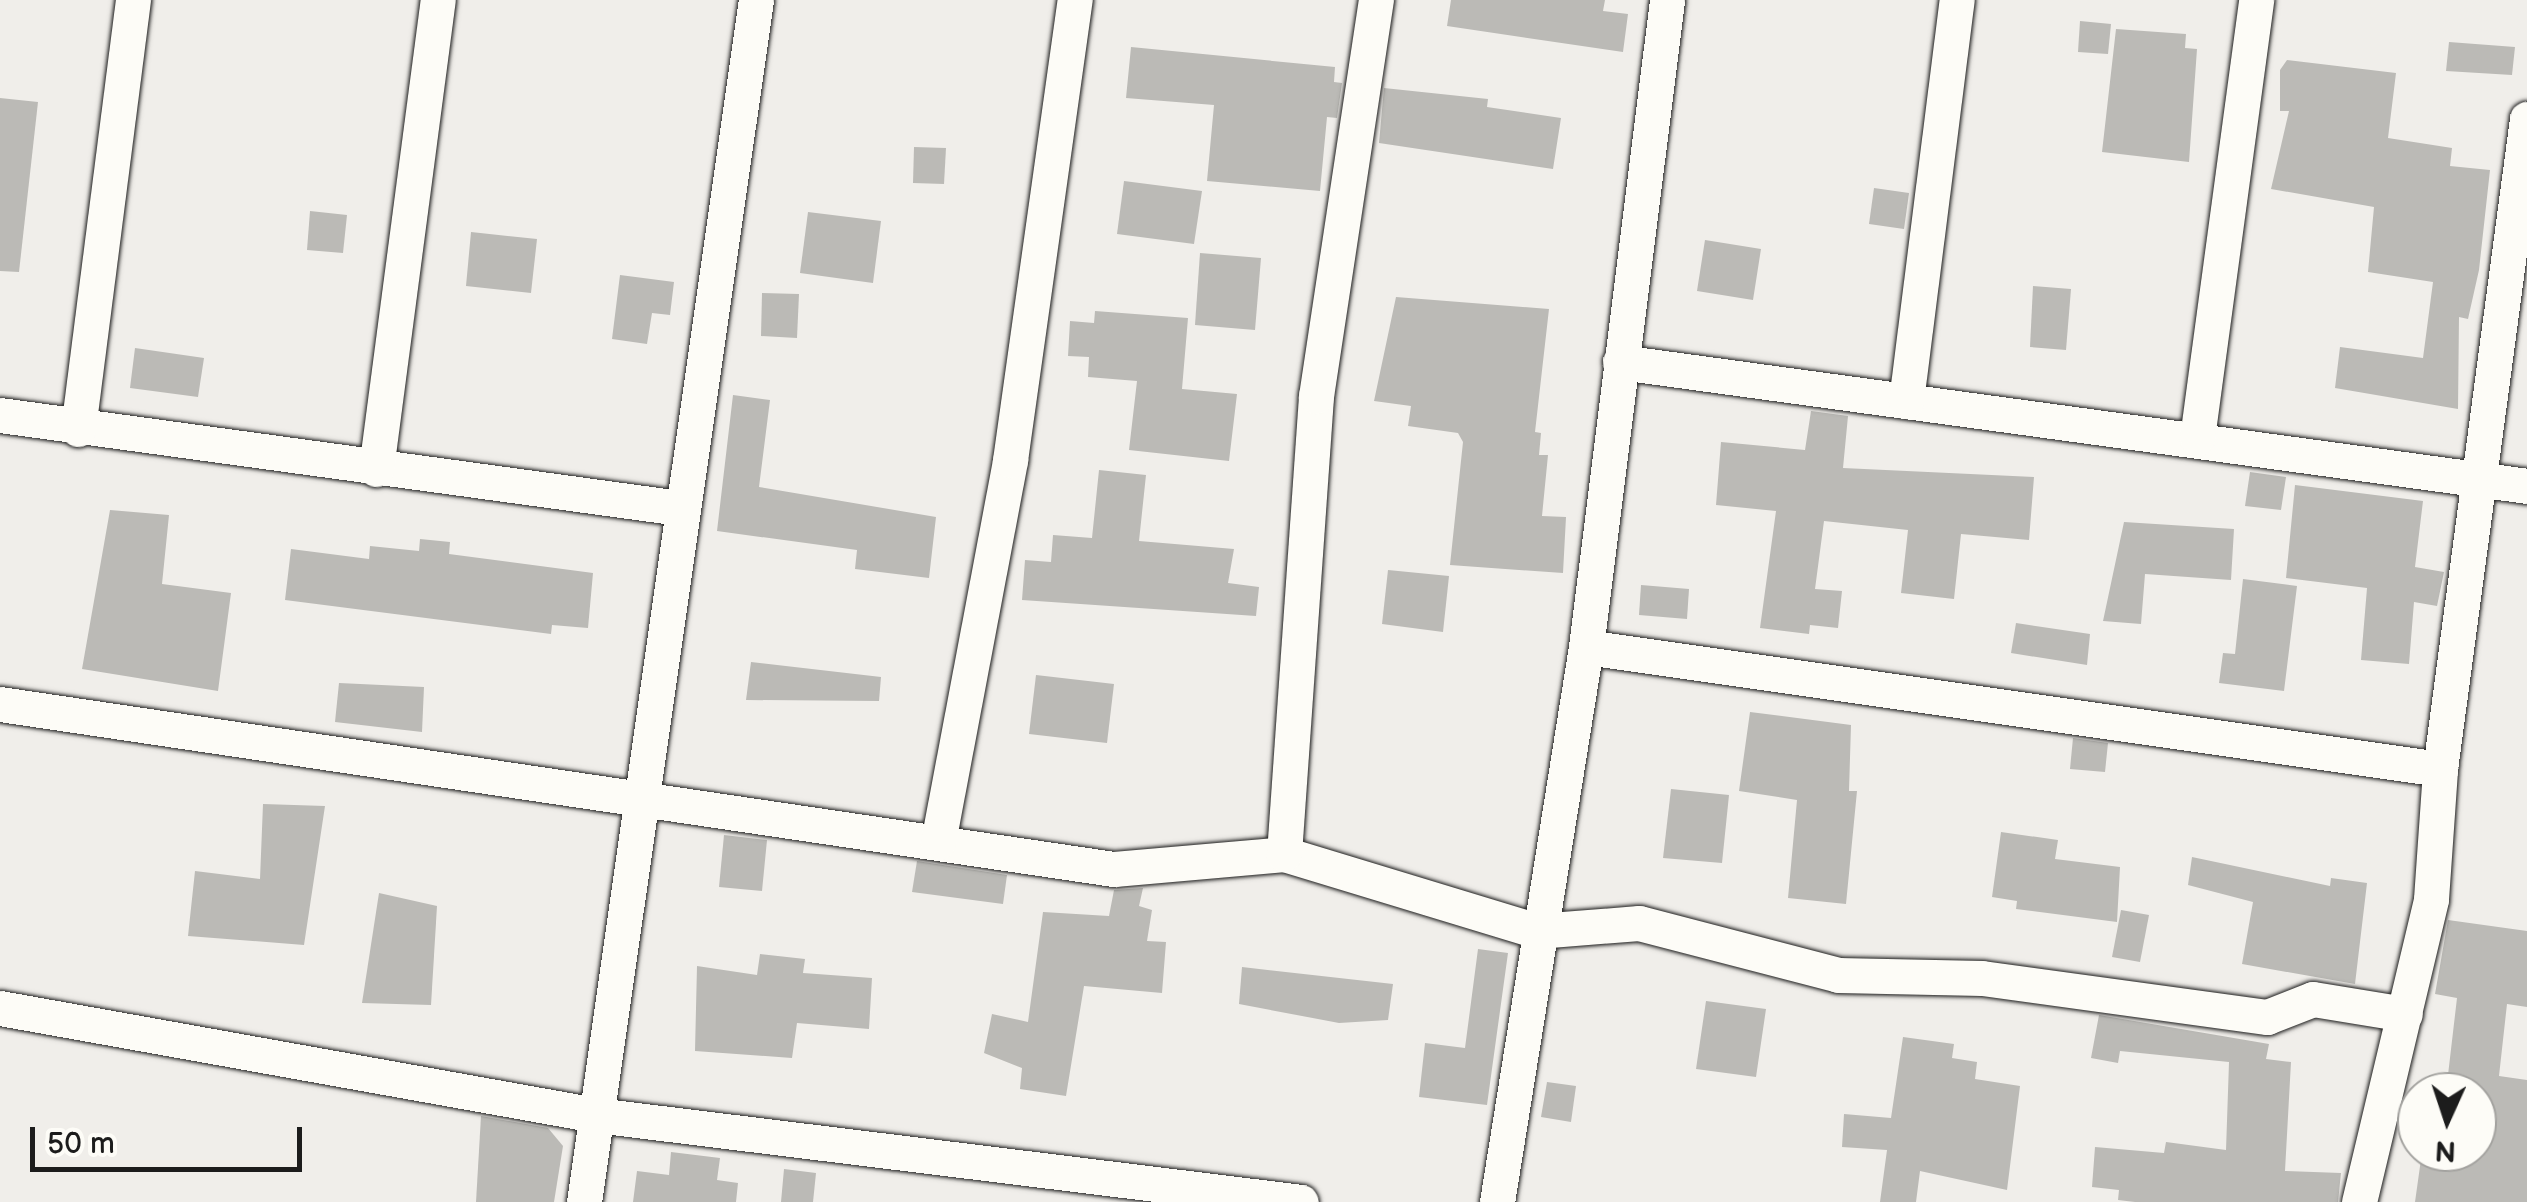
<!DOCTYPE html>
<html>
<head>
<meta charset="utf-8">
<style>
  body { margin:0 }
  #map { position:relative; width:2527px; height:1202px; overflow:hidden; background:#f0eeea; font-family:"Balsamiq Sans",sans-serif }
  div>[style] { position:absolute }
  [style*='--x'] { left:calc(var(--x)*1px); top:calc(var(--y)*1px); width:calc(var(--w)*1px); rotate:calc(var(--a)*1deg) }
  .building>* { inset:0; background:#bbbab6 }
  .roads { filter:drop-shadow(0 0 2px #1c1c1c) drop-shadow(0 0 2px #1c1c1c) }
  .street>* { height:35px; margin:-17.5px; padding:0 17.5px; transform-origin:17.5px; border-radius:17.5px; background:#fdfcf7 }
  span { translate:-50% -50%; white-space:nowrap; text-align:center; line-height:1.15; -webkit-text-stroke:9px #fdfcf7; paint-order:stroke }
  .north { position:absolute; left:2397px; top:1072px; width:100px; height:100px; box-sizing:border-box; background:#fdfcf7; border:2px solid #a3a29f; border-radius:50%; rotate:183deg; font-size:28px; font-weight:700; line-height:40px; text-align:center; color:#1c1c1c }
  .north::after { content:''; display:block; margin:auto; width:35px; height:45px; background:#1c1c1c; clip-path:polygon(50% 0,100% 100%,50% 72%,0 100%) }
  .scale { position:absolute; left:30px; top:1127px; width:272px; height:45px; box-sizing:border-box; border:5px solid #1c1c1c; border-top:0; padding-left:12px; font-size:30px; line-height:35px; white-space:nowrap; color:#1c1c1c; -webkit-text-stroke:8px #fdfcf7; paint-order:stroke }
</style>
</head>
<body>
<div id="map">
  <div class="building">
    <div style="clip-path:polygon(1451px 0,1605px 0,1603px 11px,1628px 14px,1623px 52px,1447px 26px)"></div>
    <div style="clip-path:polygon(2080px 21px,2111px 24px,2108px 54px,2078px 52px)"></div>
    <div style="clip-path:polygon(2116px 29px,2186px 34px,2185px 48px,2197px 49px,2189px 162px,2102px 152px)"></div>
    <div style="clip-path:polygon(2449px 42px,2515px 47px,2512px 75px,2446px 71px)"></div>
    <div style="clip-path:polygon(1131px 47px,1335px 67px,1334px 82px,1342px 83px,1337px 118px,1327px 117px,1320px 191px,1207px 181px,1214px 105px,1126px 98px)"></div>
    <div style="clip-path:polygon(2287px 60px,2396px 73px,2388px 138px,2452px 148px,2450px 166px,2490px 170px,2479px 270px,2468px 319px,2459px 317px,2458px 409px,2335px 388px,2340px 347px,2423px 358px,2433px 282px,2368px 272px,2374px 207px,2271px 189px,2289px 111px,2280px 111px,2280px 70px)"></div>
    <div style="clip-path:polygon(1384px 88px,1488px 99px,1487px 107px,1561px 118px,1553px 169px,1379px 143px)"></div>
    <div style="clip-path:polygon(0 98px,38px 102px,19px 272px,0 271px)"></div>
    <div style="clip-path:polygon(914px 147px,946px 148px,944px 184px,913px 183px)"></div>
    <div style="clip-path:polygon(1124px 181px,1202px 191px,1194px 244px,1117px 234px)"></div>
    <div style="clip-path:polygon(1874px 188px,1909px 193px,1904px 229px,1869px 224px)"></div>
    <div style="clip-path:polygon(310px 211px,347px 215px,343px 253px,307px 250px)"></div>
    <div style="clip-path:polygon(808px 212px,881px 221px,873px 283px,800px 273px)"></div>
    <div style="clip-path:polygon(471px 232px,537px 239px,531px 293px,466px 286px)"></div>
    <div style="clip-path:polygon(1705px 240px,1761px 249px,1753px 300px,1697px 291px)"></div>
    <div style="clip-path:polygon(1200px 253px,1261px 258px,1255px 330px,1195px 325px)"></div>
    <div style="clip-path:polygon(620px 275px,674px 282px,670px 315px,652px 313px,647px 344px,612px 339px)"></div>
    <div style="clip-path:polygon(2033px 286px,2071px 289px,2066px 350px,2030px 347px)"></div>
    <div style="clip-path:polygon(762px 293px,799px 294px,797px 338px,761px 336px)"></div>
    <div style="clip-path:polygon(1396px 297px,1549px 309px,1535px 432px,1541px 433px,1539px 455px,1548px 455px,1542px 516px,1566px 517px,1563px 573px,1450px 565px,1463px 442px,1458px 433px,1408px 426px,1411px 406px,1374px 401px)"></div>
    <div style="clip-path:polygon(1095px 311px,1188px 318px,1182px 389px,1237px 394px,1229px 461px,1129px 450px,1137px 381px,1088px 377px,1089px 357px,1068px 356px,1070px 321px,1094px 323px)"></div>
    <div style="clip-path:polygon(135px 348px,204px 358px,198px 397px,130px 388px)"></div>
    <div style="clip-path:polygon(733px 395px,770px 400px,759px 487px,936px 517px,929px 578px,855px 569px,857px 550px,717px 531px)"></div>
    <div style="clip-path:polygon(1811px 411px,1848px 416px,1843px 468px,2034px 477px,2029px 540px,1961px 534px,1954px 599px,1901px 593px,1908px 530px,1824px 521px,1815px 589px,1842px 591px,1838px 628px,1810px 625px,1809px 634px,1760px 628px,1776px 511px,1716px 505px,1721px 442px,1805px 450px)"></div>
    <div style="clip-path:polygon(1099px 470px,1146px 475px,1139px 541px,1234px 549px,1228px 583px,1259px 587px,1256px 616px,1022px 600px,1025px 560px,1051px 562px,1053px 535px,1092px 538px)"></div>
    <div style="clip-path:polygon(2250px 472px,2286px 477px,2281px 510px,2245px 506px)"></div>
    <div style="clip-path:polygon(2295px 485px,2423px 501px,2415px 567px,2444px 572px,2437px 606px,2414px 602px,2409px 664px,2361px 660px,2367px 588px,2286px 578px)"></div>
    <div style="clip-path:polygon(110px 510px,169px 515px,162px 584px,231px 593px,218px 691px,82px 669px)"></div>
    <div style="clip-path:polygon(2124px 522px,2234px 529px,2231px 580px,2145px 574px,2141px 624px,2103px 621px)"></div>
    <div style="clip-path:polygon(420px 539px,450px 542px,449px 554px,593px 573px,588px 628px,552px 625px,551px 634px,285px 600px,291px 549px,369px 559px,370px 546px,419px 551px)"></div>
    <div style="clip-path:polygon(1388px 570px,1449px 576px,1443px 632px,1382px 624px)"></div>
    <div style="clip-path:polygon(2243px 579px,2297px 586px,2284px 691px,2219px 683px,2223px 653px,2235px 654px)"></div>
    <div style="clip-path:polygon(1641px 585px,1689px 589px,1687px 619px,1639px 615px)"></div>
    <div style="clip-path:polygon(2016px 623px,2090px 634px,2087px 665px,2011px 653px)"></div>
    <div style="clip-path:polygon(751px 662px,881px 677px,879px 701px,746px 700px)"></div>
    <div style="clip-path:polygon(1036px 675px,1114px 684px,1107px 743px,1029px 734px)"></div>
    <div style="clip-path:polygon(339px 683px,424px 687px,422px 732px,335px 722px)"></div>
    <div style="clip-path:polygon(1750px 712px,1851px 725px,1849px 791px,1857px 791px,1846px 904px,1788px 898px,1797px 800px,1739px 791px)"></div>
    <div style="clip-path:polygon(2073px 738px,2108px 743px,2105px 772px,2070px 769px)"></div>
    <div style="clip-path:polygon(1671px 789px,1729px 795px,1722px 863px,1663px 858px)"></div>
    <div style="clip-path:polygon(263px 804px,325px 806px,304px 945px,188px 936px,195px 871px,260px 879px)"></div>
    <div style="clip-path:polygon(2001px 832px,2058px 840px,2055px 859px,2120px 867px,2117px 922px,2016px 909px,2017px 901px,1992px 897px)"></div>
    <div style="clip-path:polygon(724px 835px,767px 840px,762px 891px,719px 887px)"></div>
    <div style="clip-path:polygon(2192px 857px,2330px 886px,2331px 878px,2367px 883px,2355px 984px,2242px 964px,2253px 902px,2188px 885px)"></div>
    <div style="clip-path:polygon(917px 861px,1007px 875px,1003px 904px,912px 892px)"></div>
    <div style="clip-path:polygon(1143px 888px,1139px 906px,1152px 910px,1147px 941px,1166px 942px,1162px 993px,1084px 986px,1066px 1096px,1020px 1089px,1022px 1068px,984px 1053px,992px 1014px,1028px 1022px,1043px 912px,1109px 916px,1114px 890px)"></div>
    <div style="clip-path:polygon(379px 893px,437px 906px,431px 1005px,362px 1003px)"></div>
    <div style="clip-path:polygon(2121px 910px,2149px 915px,2140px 962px,2112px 957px)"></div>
    <div style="clip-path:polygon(2448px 920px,2527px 931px,2527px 1007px,2507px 1004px,2499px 1076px,2527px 1080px,2527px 1202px,2415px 1202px,2422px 1152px,2477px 1152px,2477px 1092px,2446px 1092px,2457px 998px,2435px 994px)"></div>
    <div style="clip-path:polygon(1478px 949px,1508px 953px,1487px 1105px,1419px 1097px,1425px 1043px,1465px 1048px)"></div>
    <div style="clip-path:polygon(760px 954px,805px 959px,803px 973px,872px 978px,869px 1029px,797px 1023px,792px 1058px,695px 1051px,697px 966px,757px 975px)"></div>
    <div style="clip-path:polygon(1242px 967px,1393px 984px,1388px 1020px,1339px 1023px,1239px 1004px)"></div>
    <div style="clip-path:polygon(1706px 1001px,1766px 1009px,1756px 1077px,1696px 1069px)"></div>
    <div style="clip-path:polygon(2099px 1015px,2269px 1044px,2266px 1059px,2291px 1062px,2285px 1171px,2341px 1173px,2338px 1202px,2135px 1202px,2118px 1200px,2119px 1190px,2092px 1187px,2095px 1147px,2164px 1153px,2166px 1142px,2226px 1150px,2229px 1062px,2120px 1051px,2118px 1063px,2091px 1058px)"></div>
    <div style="clip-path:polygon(1903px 1037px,1954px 1044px,1952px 1058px,1977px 1062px,1975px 1079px,2020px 1086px,2007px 1190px,1920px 1171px,1916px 1202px,1880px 1202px,1887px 1150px,1842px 1147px,1844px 1114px,1891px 1118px)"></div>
    <div style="clip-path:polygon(1547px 1082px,1576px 1086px,1571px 1122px,1541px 1117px)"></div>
    <div style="clip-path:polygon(481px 1116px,548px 1128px,563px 1146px,554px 1202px,476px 1202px)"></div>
    <div style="clip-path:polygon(671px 1152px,720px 1158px,717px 1180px,738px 1183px,736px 1202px,633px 1202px,637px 1171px,669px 1175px)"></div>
    <div style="clip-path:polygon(784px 1169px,816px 1173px,813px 1202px,781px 1202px)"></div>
  </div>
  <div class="roads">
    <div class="street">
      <div style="--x:1620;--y:362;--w:915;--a:7.78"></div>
      <div style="--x:1906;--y:401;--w:404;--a:-82.8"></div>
      <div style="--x:0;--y:415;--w:686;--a:7.79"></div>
      <div style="--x:78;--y:429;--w:433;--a:-82.7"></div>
      <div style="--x:2197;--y:438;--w:442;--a:-82.3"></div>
      <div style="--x:376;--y:469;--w:473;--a:-82.5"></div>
      <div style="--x:1586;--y:647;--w:863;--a:8.13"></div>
      <div style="--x:0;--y:704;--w:1126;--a:8.43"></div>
      <div style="--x:1114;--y:869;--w:171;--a:-5"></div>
      <div style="--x:1284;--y:854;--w:264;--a:16.9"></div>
      <div style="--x:1537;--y:931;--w:102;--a:-4.5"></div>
      <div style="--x:1639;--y:923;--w:206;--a:14.6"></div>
      <div style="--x:1838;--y:975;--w:144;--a:1.2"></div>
      <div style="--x:1982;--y:978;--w:288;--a:7.8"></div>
      <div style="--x:2267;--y:1017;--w:49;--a:-21.4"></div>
      <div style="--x:2313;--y:999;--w:93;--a:9.3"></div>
      <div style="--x:938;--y:842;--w:389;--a:-79.3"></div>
      <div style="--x:1010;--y:460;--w:465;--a:-82"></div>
      <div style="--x:1284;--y:854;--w:459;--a:-86"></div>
      <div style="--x:1316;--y:396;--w:401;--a:-81.4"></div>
      <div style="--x:0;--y:1008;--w:606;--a:10.18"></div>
      <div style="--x:596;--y:1115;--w:710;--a:7.03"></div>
      <div style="--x:584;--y:1202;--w:1214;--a:-81.86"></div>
      <div style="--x:1497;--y:1202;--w:562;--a:-80.89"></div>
      <div style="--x:1586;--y:647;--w:652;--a:-82.86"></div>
      <div style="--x:2359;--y:1202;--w:311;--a:-76.6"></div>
      <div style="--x:2431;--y:899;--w:130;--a:-86"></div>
      <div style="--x:2440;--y:769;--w:656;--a:-82.38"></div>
    </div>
  </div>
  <div class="north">N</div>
  <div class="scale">50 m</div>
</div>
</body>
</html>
